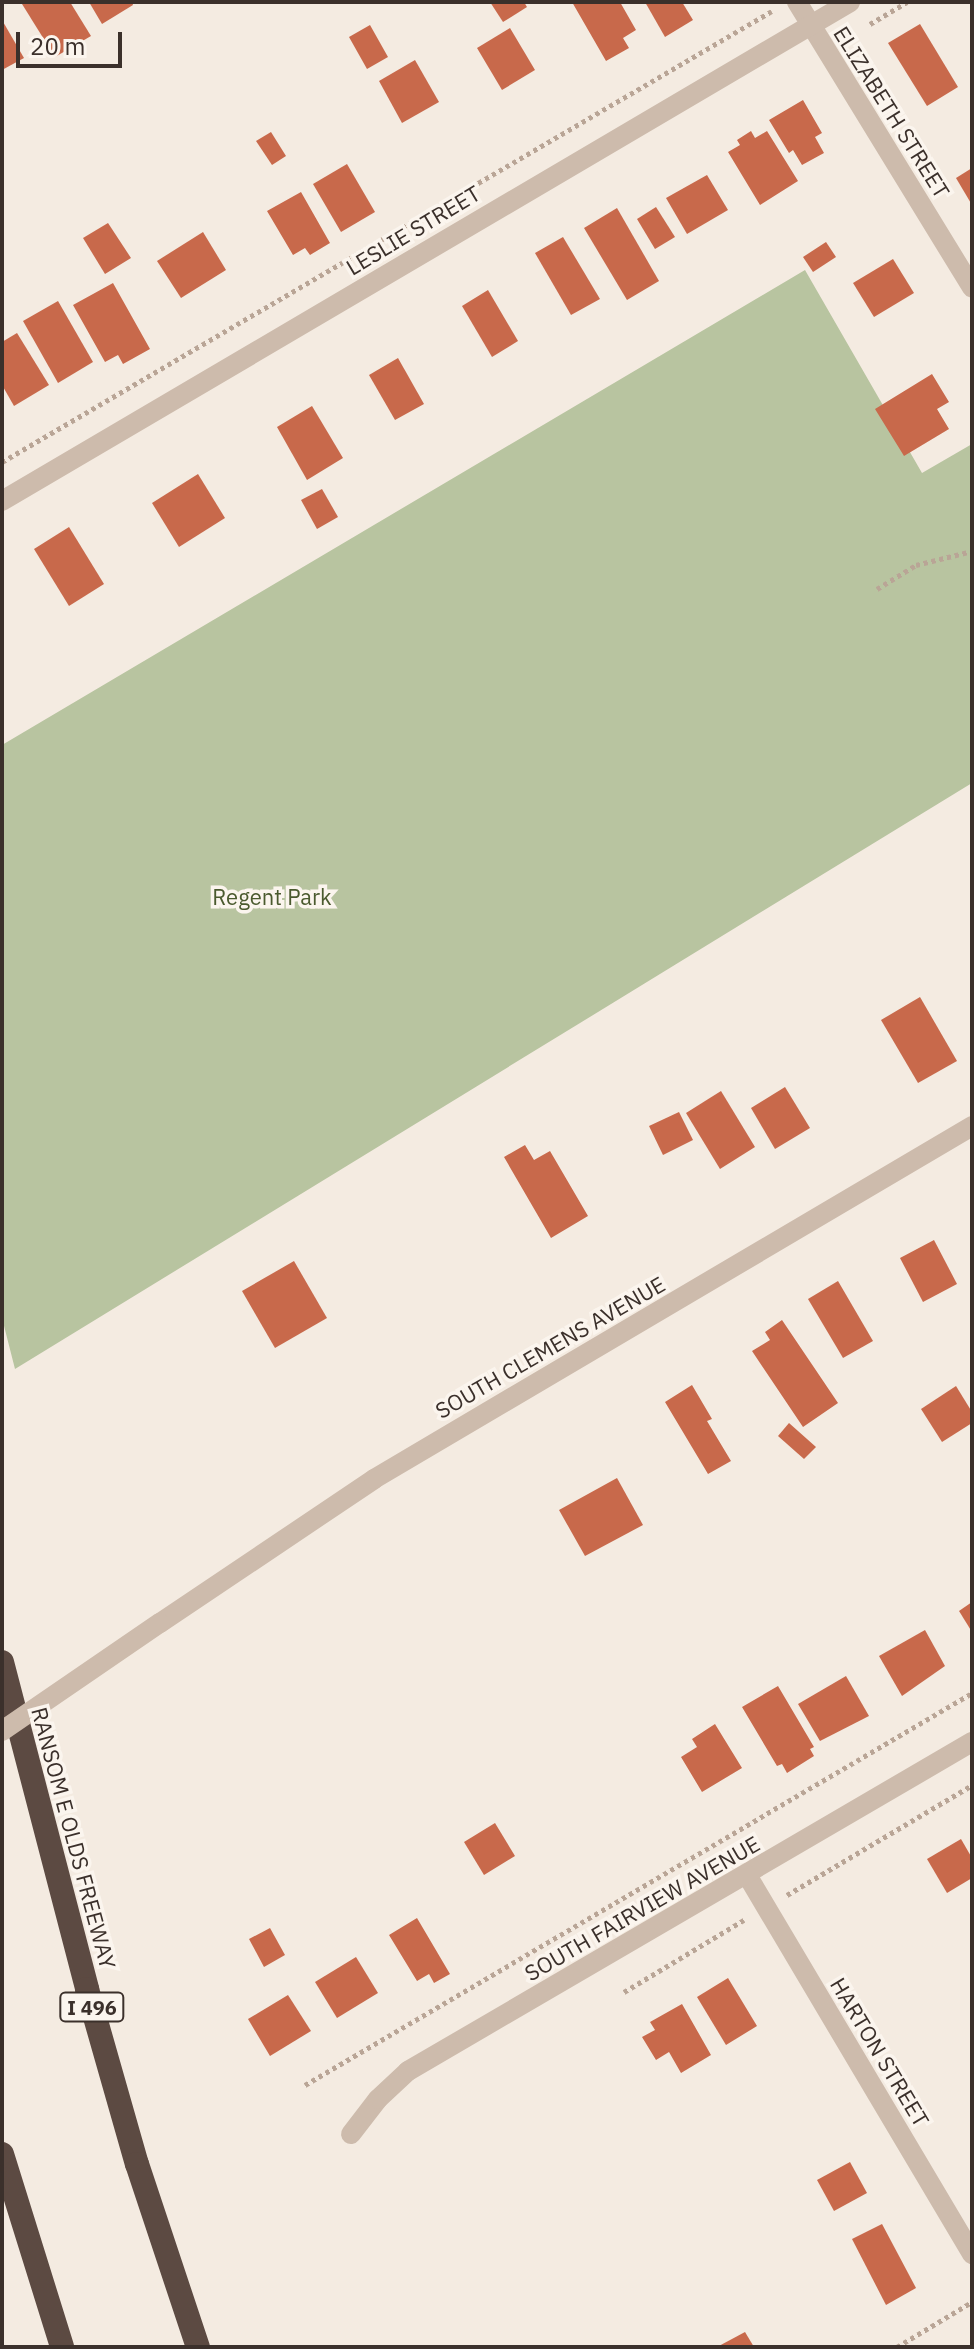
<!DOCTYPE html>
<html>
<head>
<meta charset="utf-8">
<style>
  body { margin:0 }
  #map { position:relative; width:974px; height:2349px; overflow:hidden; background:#f4ebe1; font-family:"IBM Plex Sans",sans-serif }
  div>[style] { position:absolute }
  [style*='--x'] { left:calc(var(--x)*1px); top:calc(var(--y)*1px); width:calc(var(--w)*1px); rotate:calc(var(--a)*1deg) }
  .green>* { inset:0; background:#b8c4a0 }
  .building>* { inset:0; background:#c8694b }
  .path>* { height:5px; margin-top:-2.5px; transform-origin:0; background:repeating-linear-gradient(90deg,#b9a596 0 4px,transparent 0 8px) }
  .minor>* { height:20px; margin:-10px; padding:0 10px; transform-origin:10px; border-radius:10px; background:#cdbbac }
  .highway>* { height:24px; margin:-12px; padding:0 12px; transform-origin:12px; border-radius:12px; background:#5c4a42 }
  .minor-bridge>* { height:20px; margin:-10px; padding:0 10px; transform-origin:10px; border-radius:10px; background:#cdbbac }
  span { translate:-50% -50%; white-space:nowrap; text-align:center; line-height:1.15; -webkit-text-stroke:7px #fbf5ee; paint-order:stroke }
  .shield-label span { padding:2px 6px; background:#fbf5ee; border:2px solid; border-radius:6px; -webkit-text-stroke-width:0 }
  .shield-label { font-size:20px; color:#3b302b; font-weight:700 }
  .street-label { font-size:22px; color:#3b302b }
  .park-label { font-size:22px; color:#4a5a2e }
  .frame { position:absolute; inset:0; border:4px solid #3b302b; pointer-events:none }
  .scale { position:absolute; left:16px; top:32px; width:106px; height:36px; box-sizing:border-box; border:4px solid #3b302b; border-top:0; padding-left:10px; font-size:24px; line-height:28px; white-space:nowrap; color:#3b302b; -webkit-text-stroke:6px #fbf5ee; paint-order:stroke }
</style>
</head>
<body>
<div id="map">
  <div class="green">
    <div style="clip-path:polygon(805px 270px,922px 473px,972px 444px,972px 783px,15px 1369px,2px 1318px,2px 745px)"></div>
  </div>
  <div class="building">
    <div style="clip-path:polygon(27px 2px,70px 2px,91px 36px,55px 57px,22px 4px)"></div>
    <div style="clip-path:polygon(89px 2px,132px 2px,133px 5px,102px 24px)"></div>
    <div style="clip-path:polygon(490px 2px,524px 2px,527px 7px,503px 22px)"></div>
    <div style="clip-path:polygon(572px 2px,620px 2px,636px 30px,623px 38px,629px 48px,606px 61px)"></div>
    <div style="clip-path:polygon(645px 2px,682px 2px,693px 20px,665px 37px)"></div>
    <div style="clip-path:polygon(2px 20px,24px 58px,2px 70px)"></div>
    <div style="clip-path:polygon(920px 24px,958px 87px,927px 106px,888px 43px)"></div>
    <div style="clip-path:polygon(370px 25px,388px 57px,367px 69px,349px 37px)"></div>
    <div style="clip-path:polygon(510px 28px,535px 70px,502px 90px,477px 48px)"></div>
    <div style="clip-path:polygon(415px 60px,439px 102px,402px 123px,379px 81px)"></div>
    <div style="clip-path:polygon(803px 100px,822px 133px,815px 137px,824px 153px,802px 165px,793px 150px,789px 153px,769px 120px)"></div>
    <div style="clip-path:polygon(751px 131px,755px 138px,767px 131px,798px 181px,760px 205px,728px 152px,740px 145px,737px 140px)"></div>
    <div style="clip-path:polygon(271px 132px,286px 156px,272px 165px,256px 141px)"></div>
    <div style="clip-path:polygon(347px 164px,375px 212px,341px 232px,313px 184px)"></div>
    <div style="clip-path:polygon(972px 168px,972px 205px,956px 178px)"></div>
    <div style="clip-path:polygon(707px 175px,728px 210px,687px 234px,666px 198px)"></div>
    <div style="clip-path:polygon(301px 192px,330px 243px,310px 255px,305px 248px,293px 255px,267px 211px)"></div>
    <div style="clip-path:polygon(656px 207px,675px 237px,655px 249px,637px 219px)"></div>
    <div style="clip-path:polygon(617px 208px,659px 281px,627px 300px,584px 228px)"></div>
    <div style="clip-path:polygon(108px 223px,131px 258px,105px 274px,83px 238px)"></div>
    <div style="clip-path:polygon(203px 232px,226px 270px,181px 298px,157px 261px)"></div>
    <div style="clip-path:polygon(563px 237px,600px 299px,571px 315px,535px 253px)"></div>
    <div style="clip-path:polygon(826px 242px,836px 257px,813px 272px,803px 257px)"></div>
    <div style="clip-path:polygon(893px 259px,914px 293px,874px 317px,853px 283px)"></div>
    <div style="clip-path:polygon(113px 283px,150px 349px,123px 364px,118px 355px,105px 362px,73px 305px)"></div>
    <div style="clip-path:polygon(488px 290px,518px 341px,492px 357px,462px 306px)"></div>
    <div style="clip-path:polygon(58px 301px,93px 362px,58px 383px,23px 321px)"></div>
    <div style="clip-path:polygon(17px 333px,49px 385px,14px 406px,2px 385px,2px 342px)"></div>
    <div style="clip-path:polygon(398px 358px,424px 404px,395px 420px,369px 375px)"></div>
    <div style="clip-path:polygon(932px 374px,949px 402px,937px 409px,949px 429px,904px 456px,875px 409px)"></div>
    <div style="clip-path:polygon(312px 406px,343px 458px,307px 480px,277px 427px)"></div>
    <div style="clip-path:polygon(198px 474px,225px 518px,179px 547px,152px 503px)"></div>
    <div style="clip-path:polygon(322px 489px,338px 517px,317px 529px,301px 500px)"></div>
    <div style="clip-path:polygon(69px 527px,104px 584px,69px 606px,34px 549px)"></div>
    <div style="clip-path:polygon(920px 997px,957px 1061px,918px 1083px,881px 1020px)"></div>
    <div style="clip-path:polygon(785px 1087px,810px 1128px,775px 1149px,751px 1108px)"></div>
    <div style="clip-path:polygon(721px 1091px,755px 1147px,720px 1169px,686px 1113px)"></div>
    <div style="clip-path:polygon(679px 1112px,693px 1140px,663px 1155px,649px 1126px)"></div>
    <div style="clip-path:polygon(525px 1145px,534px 1160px,550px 1151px,588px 1216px,551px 1238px,504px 1157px)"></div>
    <div style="clip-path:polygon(934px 1240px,957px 1284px,923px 1302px,900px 1258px)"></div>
    <div style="clip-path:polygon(294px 1261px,327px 1318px,275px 1348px,242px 1291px)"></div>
    <div style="clip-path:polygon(838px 1281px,873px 1341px,843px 1358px,808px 1299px)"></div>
    <div style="clip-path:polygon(782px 1320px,838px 1403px,803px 1427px,752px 1351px,770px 1340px,765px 1332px)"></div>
    <div style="clip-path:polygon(692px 1385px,712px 1419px,707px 1421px,731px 1461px,708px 1474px,665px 1402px)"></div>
    <div style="clip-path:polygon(956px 1386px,972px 1412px,972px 1423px,942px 1442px,921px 1409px)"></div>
    <div style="clip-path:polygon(789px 1423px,816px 1447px,804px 1459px,778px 1436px)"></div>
    <div style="clip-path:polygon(617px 1478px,643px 1525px,585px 1556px,559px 1510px)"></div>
    <div style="clip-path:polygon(972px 1602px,972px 1632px,959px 1611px)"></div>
    <div style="clip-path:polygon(925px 1630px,945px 1666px,902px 1696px,879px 1656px)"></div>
    <div style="clip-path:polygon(846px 1676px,869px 1716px,820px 1741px,798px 1704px)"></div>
    <div style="clip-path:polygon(778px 1686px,814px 1747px,810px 1749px,814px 1756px,787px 1773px,782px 1764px,777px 1766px,742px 1707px)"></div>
    <div style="clip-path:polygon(715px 1724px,742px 1768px,702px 1792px,681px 1757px,697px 1747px,692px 1739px)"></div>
    <div style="clip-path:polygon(495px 1823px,515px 1856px,484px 1875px,464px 1842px)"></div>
    <div style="clip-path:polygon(961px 1839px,972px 1858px,972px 1878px,947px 1893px,927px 1859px)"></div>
    <div style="clip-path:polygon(417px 1918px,450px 1974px,434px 1983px,429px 1974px,417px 1981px,389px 1935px)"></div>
    <div style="clip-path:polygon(270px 1928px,285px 1955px,264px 1967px,249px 1939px)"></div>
    <div style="clip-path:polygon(356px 1957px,378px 1993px,337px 2018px,315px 1982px)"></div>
    <div style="clip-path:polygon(728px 1978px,757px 2026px,726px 2045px,697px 1997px)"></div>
    <div style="clip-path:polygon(288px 1995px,311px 2031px,270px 2056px,248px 2019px)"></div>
    <div style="clip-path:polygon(682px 2004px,711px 2055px,681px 2073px,669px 2052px,656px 2060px,642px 2037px,655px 2030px,650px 2022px)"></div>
    <div style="clip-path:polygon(850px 2162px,867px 2193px,834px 2211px,817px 2180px)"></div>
    <div style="clip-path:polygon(882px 2224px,916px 2288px,886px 2305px,852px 2239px)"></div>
    <div style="clip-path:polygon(745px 2332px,754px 2347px,717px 2347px)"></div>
  </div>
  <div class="path">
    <div style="--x:870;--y:24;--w:43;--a:-30.7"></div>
    <div style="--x:2;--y:462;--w:892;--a:-30.36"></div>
    <div style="--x:877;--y:589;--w:46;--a:-31.6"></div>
    <div style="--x:916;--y:565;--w:58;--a:-14"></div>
    <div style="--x:787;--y:1895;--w:215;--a:-30.7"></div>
    <div style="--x:624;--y:1992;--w:140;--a:-31"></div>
    <div style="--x:305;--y:2085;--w:774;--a:-30.44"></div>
    <div style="--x:897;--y:2347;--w:87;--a:-31"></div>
  </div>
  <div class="minor">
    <div style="--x:797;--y:2;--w:335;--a:58.5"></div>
    <div style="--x:2;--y:501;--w:984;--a:-30.47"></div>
    <div style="--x:160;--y:1623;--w:258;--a:-33.9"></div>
    <div style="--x:374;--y:1479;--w:694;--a:-30.55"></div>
    <div style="--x:747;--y:1875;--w:441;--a:59.3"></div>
    <div style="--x:351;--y:2134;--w:44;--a:-52.4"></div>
    <div style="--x:378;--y:2099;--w:41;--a:-43"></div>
    <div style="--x:408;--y:2071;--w:653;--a:-30.26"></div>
  </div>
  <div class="highway">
    <div style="--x:2;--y:1662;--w:338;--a:75.4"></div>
    <div style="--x:87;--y:1989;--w:182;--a:74.1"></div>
    <div style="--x:137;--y:2164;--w:193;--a:71.6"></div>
    <div style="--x:2;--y:2154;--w:202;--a:72.7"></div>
  </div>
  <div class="minor-bridge">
    <div style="--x:2;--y:1731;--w:191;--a:-34.4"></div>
  </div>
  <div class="shield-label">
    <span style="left:92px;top:2007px">I 496</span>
  </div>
  <div class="street-label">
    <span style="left:892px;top:112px;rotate:58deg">ELIZABETH STREET</span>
    <span style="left:413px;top:230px;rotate:-31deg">LESLIE STREET</span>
    <span style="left:550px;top:1347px;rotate:-30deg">SOUTH CLEMENS AVENUE</span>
    <span style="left:74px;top:1838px;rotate:75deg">RANSOM E OLDS FREEWAY</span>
    <span style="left:642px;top:1908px;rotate:-30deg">SOUTH FAIRVIEW AVENUE</span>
    <span style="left:880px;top:2052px;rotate:59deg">HARTON STREET</span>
  </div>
  <div class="park-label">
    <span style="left:272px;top:897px">Regent Park</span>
  </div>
  <div class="frame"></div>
  <div class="scale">20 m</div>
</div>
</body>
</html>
